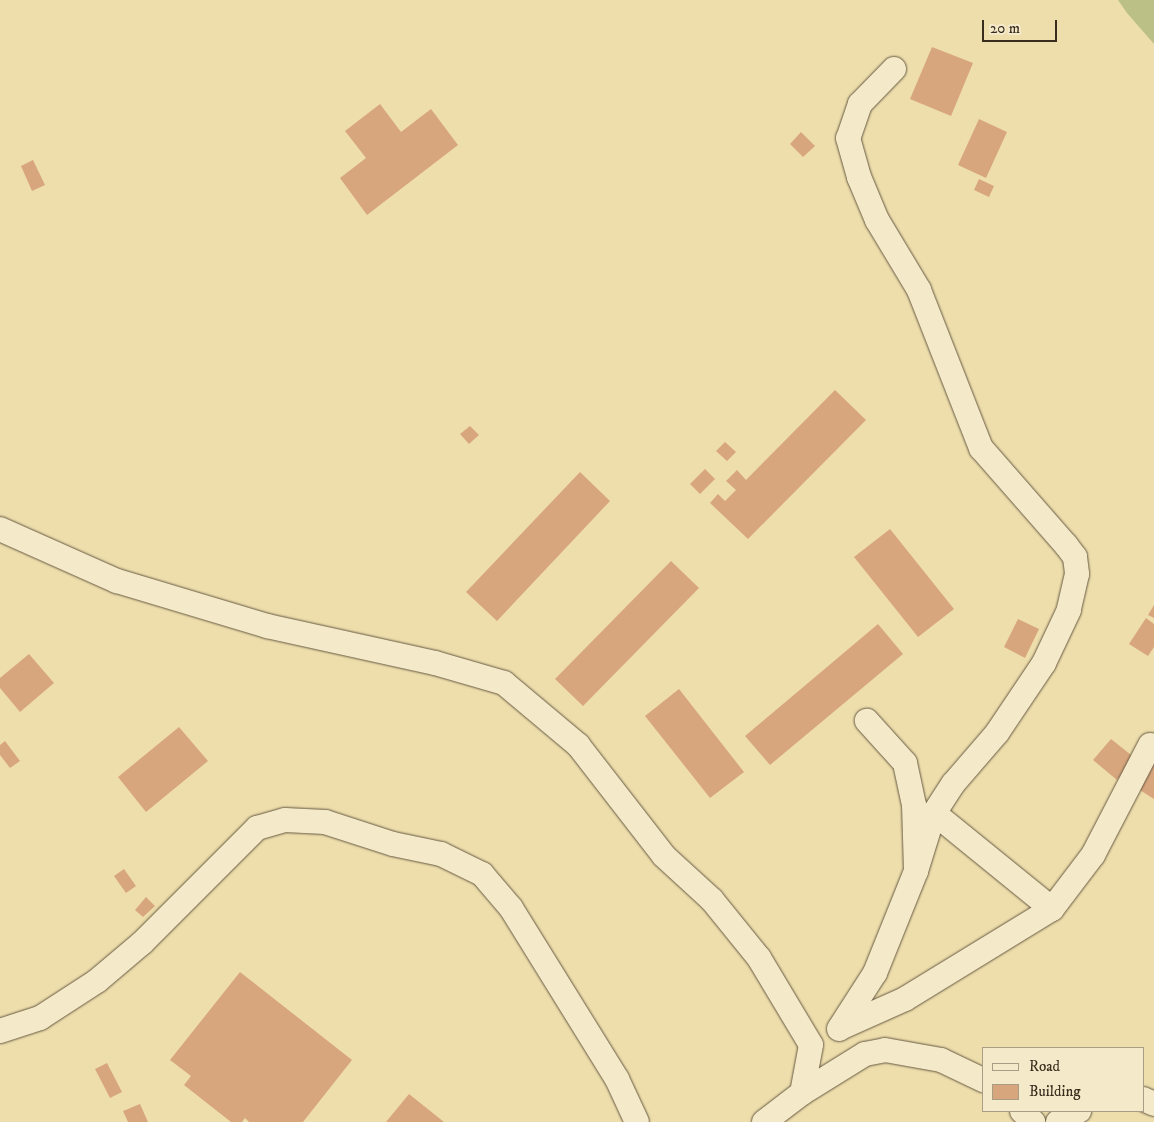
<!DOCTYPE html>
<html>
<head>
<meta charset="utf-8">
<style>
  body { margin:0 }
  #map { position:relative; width:1154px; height:1122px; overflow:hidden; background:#eedeac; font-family:"IM FELL DW Pica",serif }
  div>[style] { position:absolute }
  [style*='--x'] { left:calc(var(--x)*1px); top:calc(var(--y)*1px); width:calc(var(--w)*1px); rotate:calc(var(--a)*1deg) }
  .green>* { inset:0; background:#bbc087 }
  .building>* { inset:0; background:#d8a67d }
  .roads { filter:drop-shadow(0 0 1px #665942) drop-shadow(0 0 1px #665942) }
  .street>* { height:24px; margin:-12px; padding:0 12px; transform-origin:12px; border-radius:12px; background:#f4eac9 }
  span { translate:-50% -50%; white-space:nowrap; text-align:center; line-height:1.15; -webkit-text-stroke:5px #f4eac9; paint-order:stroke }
  .legend { position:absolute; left:982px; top:1047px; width:162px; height:65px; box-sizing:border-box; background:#f4eac9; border:1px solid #a99e85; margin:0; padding:6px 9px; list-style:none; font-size:15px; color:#392d1e }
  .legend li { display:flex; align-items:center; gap:10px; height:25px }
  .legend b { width:25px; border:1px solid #a99e85 }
  .scale { position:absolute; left:982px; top:20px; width:75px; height:22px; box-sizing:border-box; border:2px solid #392d1e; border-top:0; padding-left:6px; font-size:15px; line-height:18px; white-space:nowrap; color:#392d1e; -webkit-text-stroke:4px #f4eac9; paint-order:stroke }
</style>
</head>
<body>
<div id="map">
  <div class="green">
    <div style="clip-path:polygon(1118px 0,1154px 0,1154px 44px,1127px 13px)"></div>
  </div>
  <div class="building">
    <div style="clip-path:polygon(932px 47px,973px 63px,951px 116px,910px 99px)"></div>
    <div style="clip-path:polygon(380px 104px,401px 132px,431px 109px,458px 145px,367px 215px,340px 178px,366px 158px,345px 131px)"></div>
    <div style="clip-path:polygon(979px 119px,1007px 132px,986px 178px,958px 165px)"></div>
    <div style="clip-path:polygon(801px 132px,815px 146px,803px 157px,790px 144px)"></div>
    <div style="clip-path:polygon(33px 160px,45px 185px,32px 191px,21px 166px)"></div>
    <div style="clip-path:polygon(979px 179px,994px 186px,989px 197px,974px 190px)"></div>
    <div style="clip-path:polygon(835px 390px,866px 420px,748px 539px,710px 503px,718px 494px,725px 501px,736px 490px,726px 481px,737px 470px,746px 480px)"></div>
    <div style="clip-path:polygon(470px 426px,479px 435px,469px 444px,460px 434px)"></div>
    <div style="clip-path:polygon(725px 442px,736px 452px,727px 461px,716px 451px)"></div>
    <div style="clip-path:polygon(705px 469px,715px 479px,700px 494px,690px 484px)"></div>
    <div style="clip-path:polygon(580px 472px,610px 501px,497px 621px,466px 592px)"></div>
    <div style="clip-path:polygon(890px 529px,954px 609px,918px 637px,854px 557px)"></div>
    <div style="clip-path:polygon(671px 561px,699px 588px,583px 706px,555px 679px)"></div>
    <div style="clip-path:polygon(1154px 605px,1154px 618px,1148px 615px)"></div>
    <div style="clip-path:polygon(1146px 618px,1154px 624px,1154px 647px,1148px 656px,1129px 644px)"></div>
    <div style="clip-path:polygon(1018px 619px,1039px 629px,1025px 658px,1004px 647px)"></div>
    <div style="clip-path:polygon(878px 624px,903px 654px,770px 765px,745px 736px)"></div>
    <div style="clip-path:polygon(29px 654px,54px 683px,20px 712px,0 688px,0 678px)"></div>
    <div style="clip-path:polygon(679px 689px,744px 772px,710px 798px,645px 716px)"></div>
    <div style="clip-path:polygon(179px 727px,208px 761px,146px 812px,118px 777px)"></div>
    <div style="clip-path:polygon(1111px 739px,1135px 758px,1117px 780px,1093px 760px)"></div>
    <div style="clip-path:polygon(5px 741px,20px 761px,10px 768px,0 755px,0 745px)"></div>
    <div style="clip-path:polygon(1154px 756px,1154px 799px,1135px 787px)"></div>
    <div style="clip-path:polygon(124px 869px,136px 886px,126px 893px,114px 876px)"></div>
    <div style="clip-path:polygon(146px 897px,155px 906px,143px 917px,135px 910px)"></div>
    <div style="clip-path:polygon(240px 972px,352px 1060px,303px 1122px,249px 1122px,245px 1118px,242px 1122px,231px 1122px,184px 1085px,191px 1076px,170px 1060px)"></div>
    <div style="clip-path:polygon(107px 1063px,122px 1092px,110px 1098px,95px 1069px)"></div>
    <div style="clip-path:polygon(409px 1094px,444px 1122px,386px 1122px)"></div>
    <div style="clip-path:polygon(140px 1104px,148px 1122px,128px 1122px,123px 1111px)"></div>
  </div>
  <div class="roads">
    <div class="street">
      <div style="--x:894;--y:69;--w:49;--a:134.2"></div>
      <div style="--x:860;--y:104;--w:36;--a:109"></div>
      <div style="--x:848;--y:138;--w:41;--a:74.2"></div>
      <div style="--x:859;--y:177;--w:47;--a:67.3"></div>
      <div style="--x:877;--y:220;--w:82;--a:59"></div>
      <div style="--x:919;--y:290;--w:170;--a:68.6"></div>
      <div style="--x:981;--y:448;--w:129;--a:48.8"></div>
      <div style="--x:1066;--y:545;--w:15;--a:53"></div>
      <div style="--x:1075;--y:557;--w:17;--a:83"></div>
      <div style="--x:1077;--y:574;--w:37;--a:103"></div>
      <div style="--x:1069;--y:610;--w:59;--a:115.3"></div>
      <div style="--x:1044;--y:663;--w:84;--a:123.9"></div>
      <div style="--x:997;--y:733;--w:67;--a:130.8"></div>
      <div style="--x:953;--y:784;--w:35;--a:123"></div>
      <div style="--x:934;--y:813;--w:61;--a:107.2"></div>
      <div style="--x:0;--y:529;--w:128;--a:24"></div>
      <div style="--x:117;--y:581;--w:157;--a:16.7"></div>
      <div style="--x:267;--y:626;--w:172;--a:12.4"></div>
      <div style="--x:435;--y:663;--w:72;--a:16.2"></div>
      <div style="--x:504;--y:683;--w:97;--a:40"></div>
      <div style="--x:578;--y:745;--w:140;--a:52.2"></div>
      <div style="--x:664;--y:856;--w:65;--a:42.5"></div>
      <div style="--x:712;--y:900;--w:75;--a:51"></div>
      <div style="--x:759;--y:958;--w:101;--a:59.1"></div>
      <div style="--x:811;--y:1045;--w:49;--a:100.6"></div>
      <div style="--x:934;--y:813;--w:152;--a:39.1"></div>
      <div style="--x:840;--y:1028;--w:71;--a:-24"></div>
      <div style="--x:905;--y:999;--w:172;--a:-31.5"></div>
      <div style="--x:1052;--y:909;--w:68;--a:-52.8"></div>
      <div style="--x:1093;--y:855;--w:124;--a:-62.6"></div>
      <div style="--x:839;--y:1029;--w:67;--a:-57.3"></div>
      <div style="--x:875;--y:973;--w:110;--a:-68.1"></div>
      <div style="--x:916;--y:871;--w:66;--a:-91.7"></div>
      <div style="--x:914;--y:805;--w:43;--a:-102.1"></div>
      <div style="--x:905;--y:763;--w:57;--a:-132.1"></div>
      <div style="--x:0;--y:1031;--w:42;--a:-18"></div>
      <div style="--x:40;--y:1018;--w:68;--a:-33"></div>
      <div style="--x:97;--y:981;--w:59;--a:-40.2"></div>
      <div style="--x:142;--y:943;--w:163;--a:-45"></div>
      <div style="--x:257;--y:828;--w:29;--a:-16"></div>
      <div style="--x:285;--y:820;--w:40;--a:2.9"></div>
      <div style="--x:325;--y:822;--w:71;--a:17.9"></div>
      <div style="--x:393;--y:844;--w:49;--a:11.8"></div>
      <div style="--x:441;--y:854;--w:46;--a:26"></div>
      <div style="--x:482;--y:874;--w:45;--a:49.5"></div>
      <div style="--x:511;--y:908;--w:201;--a:58.2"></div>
      <div style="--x:617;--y:1079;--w:47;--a:65.1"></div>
      <div style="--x:1143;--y:1099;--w:12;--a:24"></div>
      <div style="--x:1022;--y:1111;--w:16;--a:45"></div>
      <div style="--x:764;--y:1122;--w:48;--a:-37.3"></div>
      <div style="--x:802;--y:1093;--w:74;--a:-31.8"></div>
      <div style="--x:865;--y:1054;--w:20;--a:-11"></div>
      <div style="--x:885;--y:1050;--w:57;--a:10.1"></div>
      <div style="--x:941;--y:1060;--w:47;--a:25.5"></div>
      <div style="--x:1058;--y:1122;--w:24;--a:-28"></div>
    </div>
  </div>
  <ul class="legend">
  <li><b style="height:6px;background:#f4eac9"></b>Road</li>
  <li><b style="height:14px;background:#d8a67d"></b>Building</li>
  </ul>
  <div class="scale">20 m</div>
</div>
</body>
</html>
